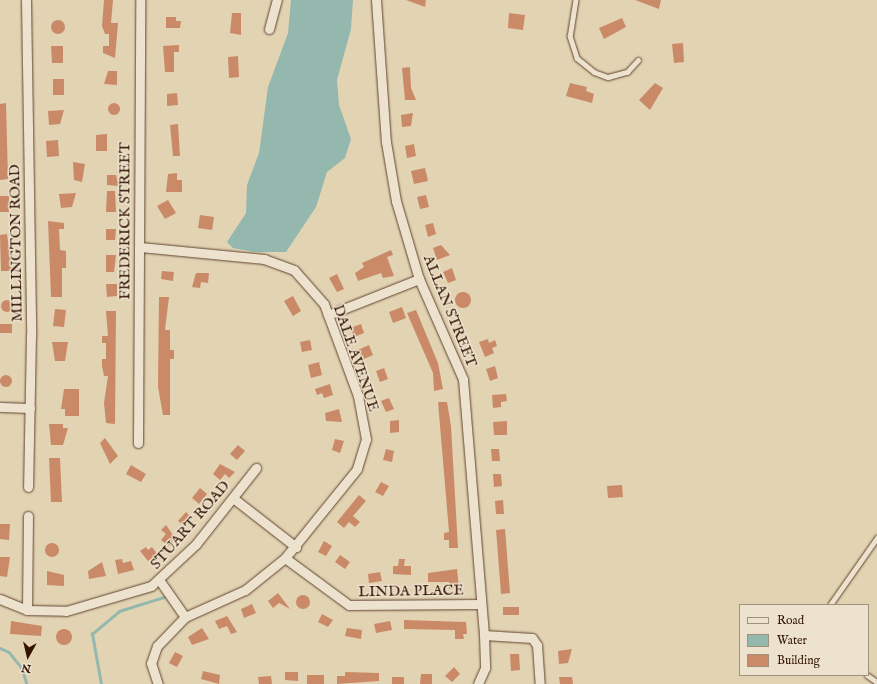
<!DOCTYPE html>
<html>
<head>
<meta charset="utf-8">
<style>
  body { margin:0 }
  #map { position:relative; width:877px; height:684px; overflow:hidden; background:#e2d3b3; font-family:"IM FELL English",serif }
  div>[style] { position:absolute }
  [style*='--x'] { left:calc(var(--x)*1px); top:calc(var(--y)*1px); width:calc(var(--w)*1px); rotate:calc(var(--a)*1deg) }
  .water>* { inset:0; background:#95b8ae }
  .stream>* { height:2.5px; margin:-1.25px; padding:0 1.25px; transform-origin:1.25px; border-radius:1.25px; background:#95b8ae }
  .building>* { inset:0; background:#ca8a68 }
  .round { border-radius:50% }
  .roads { filter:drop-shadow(0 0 1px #60442e) drop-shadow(0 0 1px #60442e) }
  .service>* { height:4.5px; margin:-2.25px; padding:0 2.25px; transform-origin:2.25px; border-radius:2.25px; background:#ece2ce }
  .minor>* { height:9px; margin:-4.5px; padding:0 4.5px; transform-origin:4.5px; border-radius:4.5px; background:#ece2ce }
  span { translate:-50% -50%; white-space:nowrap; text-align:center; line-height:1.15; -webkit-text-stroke:3px #ece2ce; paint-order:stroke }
  .street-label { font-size:15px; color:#341401 }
  .legend { position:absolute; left:739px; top:604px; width:130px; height:72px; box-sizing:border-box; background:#ece2ce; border:1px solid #a2907c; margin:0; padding:5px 7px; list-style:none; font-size:12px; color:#341401 }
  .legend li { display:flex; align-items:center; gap:8px; height:20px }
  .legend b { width:20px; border:1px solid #a2907c }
  .north { position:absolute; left:8px; top:636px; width:40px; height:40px; -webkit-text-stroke:3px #ece2ce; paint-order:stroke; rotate:188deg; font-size:11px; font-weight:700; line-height:16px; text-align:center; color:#341401 }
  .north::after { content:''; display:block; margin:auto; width:14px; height:18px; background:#341401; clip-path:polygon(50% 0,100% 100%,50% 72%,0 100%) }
</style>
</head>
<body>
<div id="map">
  <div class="water">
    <div style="clip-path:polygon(291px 0,353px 0,351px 29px,337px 80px,339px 105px,351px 139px,345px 158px,327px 172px,316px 207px,286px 252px,254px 252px,233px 248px,227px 242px,246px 213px,247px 185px,259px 153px,268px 87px,288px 33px)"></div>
  </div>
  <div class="stream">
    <div style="--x:0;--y:648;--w:10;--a:24"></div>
    <div style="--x:9;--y:652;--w:21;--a:51"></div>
    <div style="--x:22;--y:668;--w:17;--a:73"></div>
    <div style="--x:101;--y:684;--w:51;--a:-100.2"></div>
    <div style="--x:92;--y:634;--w:35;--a:-40"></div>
    <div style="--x:119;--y:611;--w:47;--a:-17.3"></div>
  </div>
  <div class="building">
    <div style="clip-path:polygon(104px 0,113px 0,111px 23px,118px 23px,115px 58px,103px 53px,103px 46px,109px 46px,109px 34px,105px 34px,102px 26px)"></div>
    <div style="clip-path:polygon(406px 0,426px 0,425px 7px)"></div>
    <div style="clip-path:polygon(635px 0,661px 0,659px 9px)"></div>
    <div style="clip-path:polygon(232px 13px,241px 13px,241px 35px,230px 33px)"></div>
    <div style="clip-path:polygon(509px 13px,525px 15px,523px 30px,508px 28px)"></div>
    <div style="clip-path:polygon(166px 17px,176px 17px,176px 21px,181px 21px,180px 28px,166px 28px)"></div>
    <div style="clip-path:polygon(622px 18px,626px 27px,604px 39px,599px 28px)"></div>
    <div class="round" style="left:51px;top:20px;width:14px;height:14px"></div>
    <div style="clip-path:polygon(683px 43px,684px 62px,674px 63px,672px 44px)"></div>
    <div style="clip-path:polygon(179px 45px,179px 52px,174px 52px,174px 72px,165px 72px,163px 46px)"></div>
    <div style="clip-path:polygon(51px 46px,63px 46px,63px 63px,52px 63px)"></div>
    <div style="clip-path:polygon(238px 56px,239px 77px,229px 78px,228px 57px)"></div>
    <div style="clip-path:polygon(410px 67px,411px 88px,416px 100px,405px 100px,402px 68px)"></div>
    <div style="clip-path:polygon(108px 71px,117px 71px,117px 85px,104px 84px)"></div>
    <div style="clip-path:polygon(53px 79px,64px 79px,64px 95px,53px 95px)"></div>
    <div style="clip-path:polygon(570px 83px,587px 87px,586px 91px,594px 94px,592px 103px,566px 96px)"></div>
    <div style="clip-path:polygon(655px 83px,663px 88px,650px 110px,639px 100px)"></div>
    <div style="clip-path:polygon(177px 93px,178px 105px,167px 106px,167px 94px)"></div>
    <div class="round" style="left:108px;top:103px;width:12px;height:12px"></div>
    <div style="clip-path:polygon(6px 103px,8px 179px,0 180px,0 104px)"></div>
    <div style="clip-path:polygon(64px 110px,60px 124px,49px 125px,48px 111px)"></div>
    <div style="clip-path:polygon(413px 113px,411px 126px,402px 127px,401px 115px)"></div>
    <div style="clip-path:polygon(178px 124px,180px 156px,173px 156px,170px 125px)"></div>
    <div style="clip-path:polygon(107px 134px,107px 151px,96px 151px,96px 135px)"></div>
    <div style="clip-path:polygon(58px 140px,59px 156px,47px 157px,46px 141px)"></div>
    <div style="clip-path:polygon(414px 144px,416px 156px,407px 158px,405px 146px)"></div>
    <div style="clip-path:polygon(73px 162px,85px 164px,82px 182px,74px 180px)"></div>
    <div style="clip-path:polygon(425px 168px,428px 181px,414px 184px,411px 171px)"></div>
    <div style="clip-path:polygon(177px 173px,177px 180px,182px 180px,182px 192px,166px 192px,168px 174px)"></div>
    <div style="clip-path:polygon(107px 175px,116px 175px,119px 186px,107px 185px)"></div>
    <div style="clip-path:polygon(107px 191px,115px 191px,116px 212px,106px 212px)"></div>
    <div style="clip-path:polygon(76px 193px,72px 207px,61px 208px,59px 194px)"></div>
    <div style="clip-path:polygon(426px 195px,429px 207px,420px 209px,417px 197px)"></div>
    <div style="clip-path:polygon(0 196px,9px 196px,9px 212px,0 212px)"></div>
    <div style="clip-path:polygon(168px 200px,176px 213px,165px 219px,157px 206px)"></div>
    <div style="clip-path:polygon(200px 215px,214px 217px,212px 230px,198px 228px)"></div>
    <div style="clip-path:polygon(48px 221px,64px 223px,64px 229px,59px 229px,60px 250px,66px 251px,66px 268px,62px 268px,62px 297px,51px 297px)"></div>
    <div style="clip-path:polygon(433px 223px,436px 234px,428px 237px,425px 225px)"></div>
    <div style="clip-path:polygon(106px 229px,116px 229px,115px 240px,106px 240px)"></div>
    <div style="clip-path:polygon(7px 234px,12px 271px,1px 271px,0 235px)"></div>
    <div style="clip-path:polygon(441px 245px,450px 255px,437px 260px,433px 248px)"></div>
    <div style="clip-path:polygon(391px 250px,393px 255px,387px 257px,394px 276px,383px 278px,381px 273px,358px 281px,355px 273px,364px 267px,362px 263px)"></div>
    <div style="clip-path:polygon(106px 255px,116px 255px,114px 272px,106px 272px)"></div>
    <div style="clip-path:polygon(452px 268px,456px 280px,448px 283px,443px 272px)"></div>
    <div style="clip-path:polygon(162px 271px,174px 272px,173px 281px,161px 279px)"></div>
    <div style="clip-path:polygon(196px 273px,209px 273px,208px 283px,201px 282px,200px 288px,192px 287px)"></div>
    <div style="clip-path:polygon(337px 274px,344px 289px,337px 292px,329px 278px)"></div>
    <div style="clip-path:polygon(106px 284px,117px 284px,117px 296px,107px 297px)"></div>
    <div class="round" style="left:455px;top:292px;width:16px;height:16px"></div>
    <div style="clip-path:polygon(293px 296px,301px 311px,293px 316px,284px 301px)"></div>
    <div style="clip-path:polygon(159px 297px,169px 297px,165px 330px,170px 330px,170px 350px,174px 350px,174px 359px,170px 359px,170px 415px,163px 415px,158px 387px)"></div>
    <div class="round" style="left:1px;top:300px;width:12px;height:12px"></div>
    <div style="clip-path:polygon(402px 307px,406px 318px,393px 323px,389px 312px)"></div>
    <div style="clip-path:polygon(55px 309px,66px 310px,64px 327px,53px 326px)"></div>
    <div style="clip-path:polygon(416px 310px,438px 363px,443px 389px,434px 391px,433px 373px,407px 313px)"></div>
    <div style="clip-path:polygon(106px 311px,116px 311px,115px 424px,106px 423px,104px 403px,108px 376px,104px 376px,102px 366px,102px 359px,106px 359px,106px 343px,102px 343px,102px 336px,108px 336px)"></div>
    <div style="clip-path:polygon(0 324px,12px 324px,12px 333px,0 333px)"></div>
    <div style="clip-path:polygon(361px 324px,364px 333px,354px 337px,350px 328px)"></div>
    <div style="clip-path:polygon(488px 339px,489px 343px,495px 340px,497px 346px,492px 348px,494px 353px,485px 357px,479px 342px)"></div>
    <div style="clip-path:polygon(310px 340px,312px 350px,302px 352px,300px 342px)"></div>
    <div style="clip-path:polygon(52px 342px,68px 342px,65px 361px,55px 361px)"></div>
    <div style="clip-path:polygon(369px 345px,373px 355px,362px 360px,358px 350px)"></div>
    <div style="clip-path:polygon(319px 362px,322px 375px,311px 378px,308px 365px)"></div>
    <div style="clip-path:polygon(495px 366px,498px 378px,490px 381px,486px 369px)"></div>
    <div style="clip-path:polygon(384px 368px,388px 379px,380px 382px,376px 371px)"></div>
    <div class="round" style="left:0;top:375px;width:12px;height:12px"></div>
    <div style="clip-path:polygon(330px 384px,333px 395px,324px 398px,322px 393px,317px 395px,315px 389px)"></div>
    <div style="clip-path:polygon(64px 389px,79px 389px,79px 416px,65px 416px,65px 409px,61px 409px)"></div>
    <div style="clip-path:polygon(506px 394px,507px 401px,501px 402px,501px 407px,493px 408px,492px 395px)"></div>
    <div style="clip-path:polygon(389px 398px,394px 409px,386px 412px,381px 401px)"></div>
    <div style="clip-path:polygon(438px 402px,447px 402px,451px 426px,458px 548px,449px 548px,449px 540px,444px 540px,444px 533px,449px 532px)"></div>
    <div style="clip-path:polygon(339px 409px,342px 422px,326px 421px,325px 413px)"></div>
    <div style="clip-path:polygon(399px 420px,399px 432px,390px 433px,390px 421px)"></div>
    <div style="clip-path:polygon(507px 421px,507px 435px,494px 435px,493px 422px)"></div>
    <div style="clip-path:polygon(49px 424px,63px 424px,63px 428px,68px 428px,63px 445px,51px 445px)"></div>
    <div style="clip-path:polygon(105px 438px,118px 456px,110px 464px,100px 443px)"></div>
    <div style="clip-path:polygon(335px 439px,344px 441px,340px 453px,332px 450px)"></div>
    <div style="clip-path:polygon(238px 445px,245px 451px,237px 460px,230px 454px)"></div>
    <div style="clip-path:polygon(386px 449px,394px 451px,392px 462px,383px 460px)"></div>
    <div style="clip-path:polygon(491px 449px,499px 449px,500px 461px,492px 461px)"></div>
    <div style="clip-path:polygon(49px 458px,60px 458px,62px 502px,51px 502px)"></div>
    <div style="clip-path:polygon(220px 464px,235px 472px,229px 478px,225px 474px,220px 480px,213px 474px)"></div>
    <div style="clip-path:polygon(131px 465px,146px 474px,141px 482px,126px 474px)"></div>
    <div style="clip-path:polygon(493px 474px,501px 474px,502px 486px,494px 487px)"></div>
    <div style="clip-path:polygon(381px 482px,389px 486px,383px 496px,375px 492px)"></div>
    <div style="clip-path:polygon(622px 485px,623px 497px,608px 498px,607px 486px)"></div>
    <div style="clip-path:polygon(200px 488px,207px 494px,199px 504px,192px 498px)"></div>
    <div style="clip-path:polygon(359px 495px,366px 501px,353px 516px,360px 522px,355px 527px,349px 522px,344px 528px,337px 522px)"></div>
    <div style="clip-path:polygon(503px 500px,504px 514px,496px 514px,495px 501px)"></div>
    <div style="clip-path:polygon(186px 512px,192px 518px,185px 526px,178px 521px)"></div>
    <div style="clip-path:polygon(0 524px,10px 524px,9px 540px,0 539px)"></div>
    <div style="clip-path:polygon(166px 525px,175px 538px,169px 546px,161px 540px,166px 534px,161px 530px)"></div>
    <div style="clip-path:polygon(505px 529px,510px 593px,501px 594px,496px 530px)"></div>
    <div style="clip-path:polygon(324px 541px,332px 546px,326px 556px,318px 552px)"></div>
    <div class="round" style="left:45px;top:543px;width:14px;height:14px"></div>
    <div style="clip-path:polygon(146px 547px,148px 550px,152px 547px,158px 555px,148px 561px,140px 551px)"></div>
    <div style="clip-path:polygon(340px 555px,350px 562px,345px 569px,335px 562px)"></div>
    <div style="clip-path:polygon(0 557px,10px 557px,7px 577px,0 576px)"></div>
    <div style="clip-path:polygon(122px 559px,123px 563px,131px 561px,134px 570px,118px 574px,115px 560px)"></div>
    <div style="clip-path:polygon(399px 559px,405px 559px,404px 566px,411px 566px,411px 575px,393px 574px,393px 566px,398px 566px)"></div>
    <div style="clip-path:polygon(102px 562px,106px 576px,89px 579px,88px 571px)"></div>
    <div style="clip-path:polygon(457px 569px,459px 588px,449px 589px,449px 582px,428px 582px,428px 573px)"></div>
    <div style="clip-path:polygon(47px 571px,64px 575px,64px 586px,47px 585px)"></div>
    <div style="clip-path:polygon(380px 572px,382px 581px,369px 583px,368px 574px)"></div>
    <div style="clip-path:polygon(278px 593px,290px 609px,279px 603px,273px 608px,268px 601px)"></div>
    <div class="round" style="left:296px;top:595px;width:14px;height:14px"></div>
    <div style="clip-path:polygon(252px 604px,256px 613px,244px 618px,241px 609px)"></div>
    <div style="clip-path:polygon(503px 607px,519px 607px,519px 615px,503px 615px)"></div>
    <div style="clip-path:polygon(322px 614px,333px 620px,328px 627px,318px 622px)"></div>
    <div style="clip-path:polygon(227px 616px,237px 632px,231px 634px,227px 626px,219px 629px,215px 621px)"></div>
    <div style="clip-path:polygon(404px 620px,466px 622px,467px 634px,463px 634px,464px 639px,455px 639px,455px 630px,404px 629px)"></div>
    <div style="clip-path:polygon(11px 621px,42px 626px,41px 636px,10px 634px)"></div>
    <div style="clip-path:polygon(390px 621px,392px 630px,376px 633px,374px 624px)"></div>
    <div style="clip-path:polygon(202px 628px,209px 639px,192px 645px,188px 637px)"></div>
    <div style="clip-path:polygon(347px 628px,362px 630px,361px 639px,345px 636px)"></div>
    <div class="round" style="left:56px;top:629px;width:16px;height:16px"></div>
    <div style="clip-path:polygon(572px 649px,568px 663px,559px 664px,558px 651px)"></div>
    <div style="clip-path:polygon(175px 652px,183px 656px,177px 667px,169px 663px)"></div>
    <div style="clip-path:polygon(510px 654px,519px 654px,520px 670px,511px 671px)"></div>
    <div style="clip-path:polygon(454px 667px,460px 674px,452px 682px,445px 676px)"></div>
    <div style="clip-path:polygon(203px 671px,220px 675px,219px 684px,201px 679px)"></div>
    <div style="clip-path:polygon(285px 672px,298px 672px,298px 681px,285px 680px)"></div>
    <div style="clip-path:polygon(345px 672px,379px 673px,379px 681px,337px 684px,337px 676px,345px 676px)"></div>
    <div style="clip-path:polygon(421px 674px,432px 674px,432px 684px,420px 684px)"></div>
    <div style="clip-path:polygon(307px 675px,324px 675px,324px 684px,307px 684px)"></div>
    <div style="clip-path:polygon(271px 676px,272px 684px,259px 684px,258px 677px)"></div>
    <div style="clip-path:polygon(392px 677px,404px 677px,404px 684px,392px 684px)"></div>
    <div style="clip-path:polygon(559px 677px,572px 677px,573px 684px,560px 684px)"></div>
  </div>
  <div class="roads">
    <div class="service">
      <div style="--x:576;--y:0;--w:36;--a:99"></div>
      <div style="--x:570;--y:36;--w:23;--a:72"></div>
      <div style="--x:577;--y:58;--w:22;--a:39"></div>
      <div style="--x:594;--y:72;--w:15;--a:20"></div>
      <div style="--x:608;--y:77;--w:20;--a:-15"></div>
      <div style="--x:627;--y:72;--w:16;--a:-47"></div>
      <div style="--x:830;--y:605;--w:82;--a:-55"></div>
      <div style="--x:867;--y:675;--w:12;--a:35"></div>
    </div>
    <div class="minor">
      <div style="--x:26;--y:0;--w:335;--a:89.1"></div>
      <div style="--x:31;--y:335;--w:152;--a:91.1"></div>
      <div style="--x:376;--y:0;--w:142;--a:86"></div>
      <div style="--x:386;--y:142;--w:60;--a:80.4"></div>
      <div style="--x:396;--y:201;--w:81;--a:73.6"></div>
      <div style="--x:419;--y:279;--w:109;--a:66.3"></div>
      <div style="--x:463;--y:379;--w:257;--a:85.3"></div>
      <div style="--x:484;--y:635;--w:33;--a:88"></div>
      <div style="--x:485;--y:668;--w:17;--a:114"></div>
      <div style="--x:269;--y:29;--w:30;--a:-75"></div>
      <div style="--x:140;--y:247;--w:125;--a:5.5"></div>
      <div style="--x:264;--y:259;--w:32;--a:20"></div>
      <div style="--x:294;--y:270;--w:45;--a:48.6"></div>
      <div style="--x:324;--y:304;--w:98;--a:69.7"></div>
      <div style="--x:358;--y:396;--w:44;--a:79.5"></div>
      <div style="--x:366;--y:439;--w:31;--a:107"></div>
      <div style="--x:357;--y:469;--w:114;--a:129"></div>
      <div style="--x:285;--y:558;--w:51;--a:141.3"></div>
      <div style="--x:245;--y:590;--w:66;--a:155.8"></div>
      <div style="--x:185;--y:617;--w:40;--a:134"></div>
      <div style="--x:157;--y:646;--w:18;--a:109"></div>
      <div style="--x:151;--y:663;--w:22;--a:72"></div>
      <div style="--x:328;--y:315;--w:98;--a:-21.6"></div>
      <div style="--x:0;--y:407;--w:30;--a:2"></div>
      <div style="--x:138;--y:443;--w:443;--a:-89.7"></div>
      <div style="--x:233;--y:498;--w:80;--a:37.9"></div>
      <div style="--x:285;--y:558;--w:79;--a:36.3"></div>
      <div style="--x:349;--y:605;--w:132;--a:-0.4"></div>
      <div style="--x:160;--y:581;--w:44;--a:55.2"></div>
      <div style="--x:0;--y:599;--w:29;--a:22"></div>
      <div style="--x:27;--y:610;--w:39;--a:1"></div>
      <div style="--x:66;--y:611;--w:89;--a:-16.4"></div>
      <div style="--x:151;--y:586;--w:62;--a:-43"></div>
      <div style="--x:196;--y:544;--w:97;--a:-51.7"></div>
      <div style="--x:27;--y:610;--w:94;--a:-89.4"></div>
      <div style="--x:484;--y:635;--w:48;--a:3.6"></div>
      <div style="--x:532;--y:638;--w:9;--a:54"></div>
      <div style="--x:537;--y:645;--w:39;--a:86"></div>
    </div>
  </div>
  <div class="street-label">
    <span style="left:125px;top:221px;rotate:-90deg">FREDERICK STREET</span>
    <span style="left:16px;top:243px;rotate:-91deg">MILLINGTON ROAD</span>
    <span style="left:450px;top:311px;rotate:68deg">ALLAN STREET</span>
    <span style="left:356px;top:358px;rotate:71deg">DALE AVENUE</span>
    <span style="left:190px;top:525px;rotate:-49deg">STUART ROAD</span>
    <span style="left:411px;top:591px;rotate:-1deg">LINDA PLACE</span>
  </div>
  <ul class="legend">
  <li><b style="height:5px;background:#ece2ce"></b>Road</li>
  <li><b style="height:11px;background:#95b8ae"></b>Water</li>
  <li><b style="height:11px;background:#ca8a68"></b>Building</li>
  </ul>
  <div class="north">N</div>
</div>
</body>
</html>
